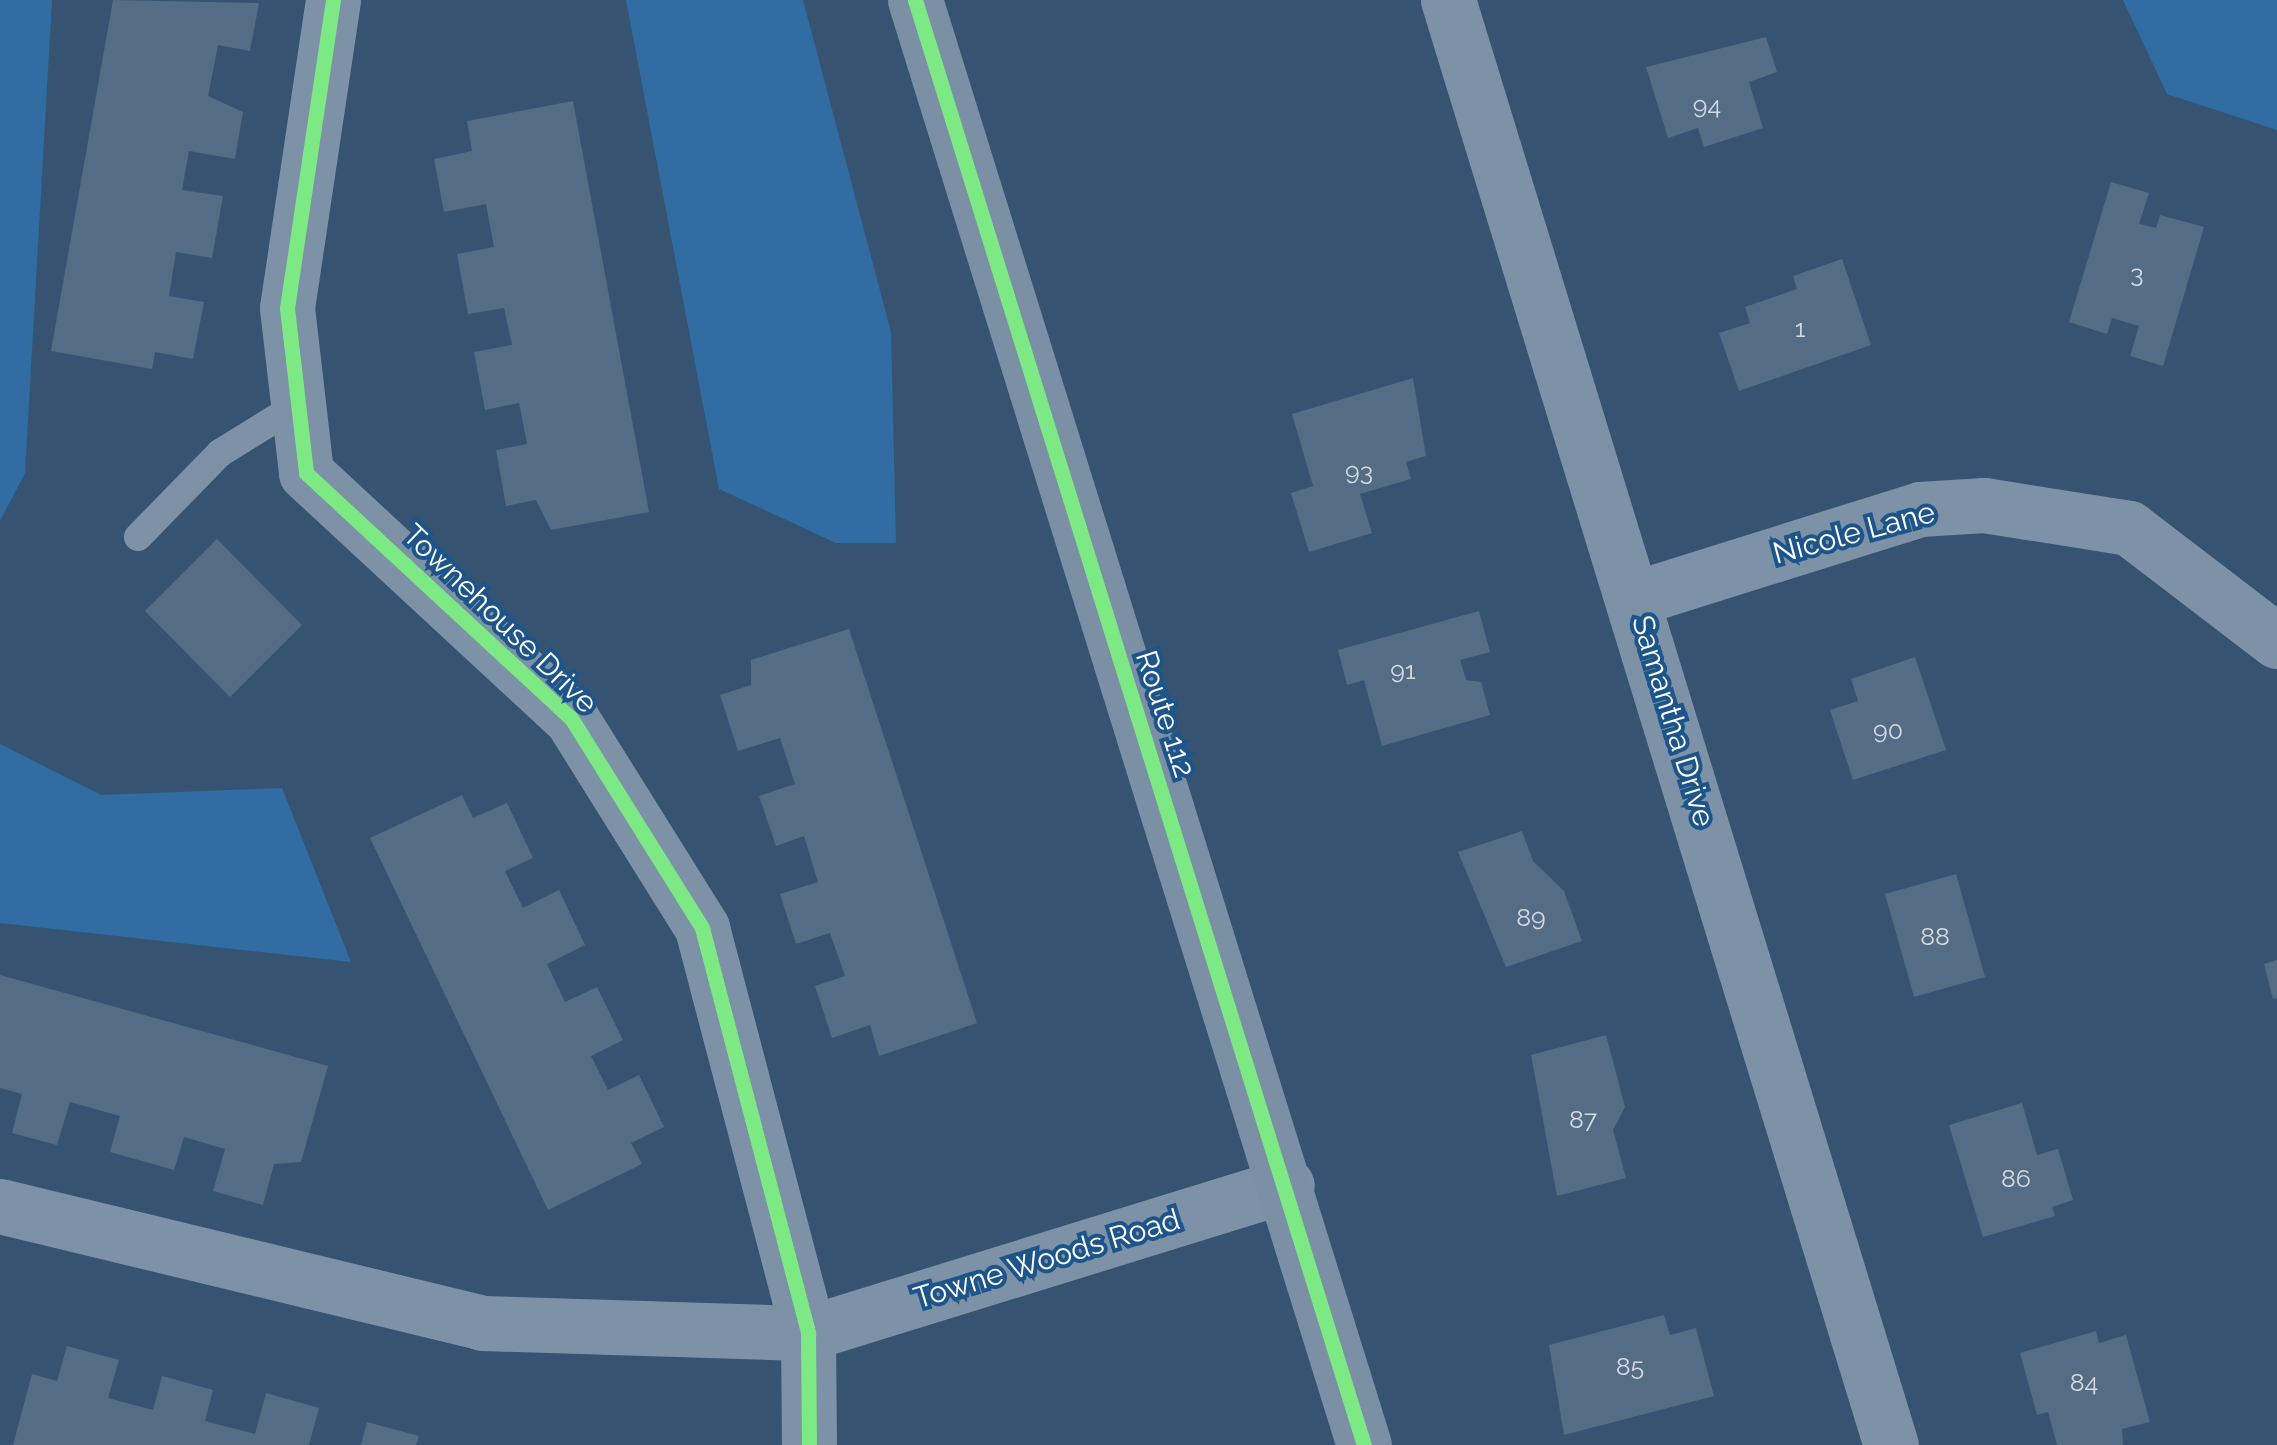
<!DOCTYPE html>
<html>
<head>
<meta charset="utf-8">
<style>
  body { margin:0 }
  #map { position:relative; width:2277px; height:1445px; overflow:hidden; background:#365472; font-family:Raleway,sans-serif }
  div>[style] { position:absolute }
  [style*='--x'] { left:calc(var(--x)*1px); top:calc(var(--y)*1px); width:calc(var(--w)*1px); rotate:calc(var(--a)*1deg) }
  .green>* { inset:0; background:#316ca2 }
  .building>* { inset:0; background:#546c84 }
  .lane>* { height:28px; margin:-14px; padding:0 14px; transform-origin:14px; border-radius:14px; background:#7d92a6 }
  .street>* { height:55px; margin:-27.5px; padding:0 27.5px; transform-origin:27.5px; border-radius:27.5px; background:#7d92a6 }
  .primary>* { height:55px; margin:-27.5px; padding:0 27.5px; transform-origin:27.5px; border-radius:27.5px; background:#7c90a5 }
  .cycleway>* { height:15px; margin:-7.5px; padding:0 7.5px; transform-origin:7.5px; border-radius:7.5px; background:#7ce984 }
  span { translate:-50% -50%; white-space:nowrap; text-align:center; line-height:1.15; -webkit-text-stroke:8px #1d558b; paint-order:stroke }
  .number-label { font-size:25px; color:#d4dae0 }
  .number-label span { -webkit-text-stroke-width:0 }
  .street-label { font-size:30px; color:#fff }
</style>
</head>
<body>
<div id="map">
  <div class="green">
    <div style="clip-path:polygon(0 0,52px 0,25px 473px,0 521px)"></div>
    <div style="clip-path:polygon(626px 0,803px 0,891px 332px,896px 543px,836px 543px,719px 489px)"></div>
    <div style="clip-path:polygon(2123px 0,2277px 0,2277px 130px,2167px 94px)"></div>
    <div style="clip-path:polygon(0 744px,101px 795px,282px 788px,351px 962px,0 923px)"></div>
  </div>
  <div class="building">
    <div style="clip-path:polygon(113px 0,259px 3px,250px 51px,218px 45px,208px 96px,243px 112px,235px 159px,189px 151px,182px 190px,223px 196px,212px 258px,176px 252px,169px 296px,204px 302px,193px 359px,155px 352px,152px 369px,51px 351px)"></div>
    <div style="clip-path:polygon(1766px 37px,1777px 72px,1749px 82px,1763px 128px,1704px 147px,1698px 128px,1668px 138px,1646px 67px)"></div>
    <div style="clip-path:polygon(573px 101px,649px 512px,551px 530px,536px 500px,506px 506px,496px 450px,527px 444px,519px 403px,485px 410px,474px 352px,512px 345px,504px 308px,468px 314px,457px 254px,494px 247px,486px 204px,444px 212px,434px 159px,472px 151px,467px 121px)"></div>
    <div style="clip-path:polygon(2111px 182px,2149px 193px,2139px 224px,2156px 228px,2160px 215px,2204px 227px,2163px 366px,2130px 356px,2139px 326px,2112px 318px,2107px 334px,2069px 322px)"></div>
    <div style="clip-path:polygon(1842px 259px,1871px 345px,1739px 391px,1719px 333px,1750px 323px,1745px 307px,1797px 289px,1793px 276px)"></div>
    <div style="clip-path:polygon(1413px 378px,1426px 456px,1406px 462px,1411px 479px,1360px 494px,1372px 533px,1309px 552px,1291px 493px,1313px 486px,1292px 414px)"></div>
    <div style="clip-path:polygon(217px 539px,302px 625px,230px 697px,145px 611px)"></div>
    <div style="clip-path:polygon(1479px 611px,1490px 652px,1460px 660px,1466px 680px,1481px 682px,1490px 715px,1382px 746px,1364px 680px,1347px 685px,1338px 650px)"></div>
    <div style="clip-path:polygon(849px 629px,977px 1023px,879px 1056px,870px 1025px,832px 1038px,815px 986px,845px 976px,830px 933px,796px 944px,780px 894px,818px 882px,804px 836px,776px 846px,759px 796px,795px 784px,780px 738px,738px 751px,720px 695px,751px 685px,751px 660px)"></div>
    <div style="clip-path:polygon(1915px 657px,1946px 750px,1853px 780px,1830px 710px,1858px 701px,1851px 679px)"></div>
    <div style="clip-path:polygon(462px 795px,473px 818px,507px 803px,533px 858px,505px 871px,523px 908px,559px 890px,585px 945px,547px 964px,565px 1002px,597px 987px,623px 1040px,591px 1056px,608px 1090px,639px 1075px,664px 1127px,631px 1143px,642px 1164px,548px 1210px,370px 838px)"></div>
    <div style="clip-path:polygon(1522px 831px,1533px 861px,1564px 891px,1582px 941px,1506px 967px,1458px 852px)"></div>
    <div style="clip-path:polygon(1956px 874px,1985px 977px,1914px 997px,1885px 894px)"></div>
    <div style="clip-path:polygon(2277px 960px,2277px 998px,2273px 999px,2264px 964px)"></div>
    <div style="clip-path:polygon(0 975px,328px 1066px,301px 1162px,274px 1164px,263px 1205px,213px 1191px,225px 1149px,184px 1137px,174px 1170px,110px 1152px,120px 1116px,70px 1102px,57px 1145px,12px 1133px,22px 1094px,0 1088px)"></div>
    <div style="clip-path:polygon(1606px 1035px,1625px 1107px,1613px 1130px,1626px 1178px,1557px 1196px,1531px 1055px)"></div>
    <div style="clip-path:polygon(2022px 1103px,2037px 1155px,2058px 1149px,2073px 1200px,2052px 1207px,2055px 1216px,1983px 1237px,1949px 1125px)"></div>
    <div style="clip-path:polygon(1664px 1315px,1670px 1335px,1696px 1328px,1714px 1396px,1564px 1435px,1549px 1345px)"></div>
    <div style="clip-path:polygon(2096px 1331px,2099px 1343px,2126px 1335px,2150px 1422px,2122px 1429px,2123px 1445px,2057px 1445px,2048px 1412px,2037px 1415px,2020px 1353px)"></div>
    <div style="clip-path:polygon(67px 1346px,119px 1360px,108px 1398px,153px 1410px,162px 1376px,213px 1390px,205px 1421px,255px 1434px,266px 1393px,319px 1408px,309px 1445px,13px 1445px,32px 1374px,57px 1381px)"></div>
    <div style="clip-path:polygon(367px 1422px,419px 1436px,416px 1445px,361px 1445px)"></div>
  </div>
  <div class="lane">
    <div style="--x:138;--y:537;--w:117;--a:-45.7"></div>
    <div style="--x:220;--y:453;--w:93;--a:-31.8"></div>
  </div>
  <div class="street">
    <div style="--x:333;--y:0;--w:311;--a:98.5"></div>
    <div style="--x:287;--y:308;--w:166;--a:83.4"></div>
    <div style="--x:306;--y:473;--w:361;--a:42.8"></div>
    <div style="--x:571;--y:718;--w:248;--a:58"></div>
    <div style="--x:702;--y:928;--w:419;--a:75.3"></div>
    <div style="--x:808;--y:1333;--w:112;--a:89.5"></div>
    <div style="--x:1448;--y:0;--w:1511;--a:72.96"></div>
    <div style="--x:1636;--y:598;--w:298;--a:-17.4"></div>
    <div style="--x:1920;--y:509;--w:64;--a:-3.6"></div>
    <div style="--x:1984;--y:505;--w:147;--a:9"></div>
    <div style="--x:2129;--y:528;--w:186;--a:37.4"></div>
    <div style="--x:0;--y:1206;--w:496;--a:13.6"></div>
    <div style="--x:482;--y:1323;--w:326;--a:1.8"></div>
    <div style="--x:808;--y:1333;--w:501;--a:-17.17"></div>
  </div>
  <div class="primary">
    <div style="--x:915;--y:0;--w:1513;--a:72.74"></div>
  </div>
  <div class="cycleway">
    <div style="--x:333;--y:0;--w:311;--a:98.5"></div>
    <div style="--x:287;--y:308;--w:166;--a:83.4"></div>
    <div style="--x:306;--y:473;--w:361;--a:42.8"></div>
    <div style="--x:571;--y:718;--w:248;--a:58"></div>
    <div style="--x:702;--y:928;--w:419;--a:75.3"></div>
    <div style="--x:808;--y:1333;--w:112;--a:89.5"></div>
    <div style="--x:915;--y:0;--w:1513;--a:72.74"></div>
  </div>
  <div class="number-label">
    <span style="left:1707px;top:105px">94</span>
    <span style="left:2137px;top:273px">3</span>
    <span style="left:1800px;top:328px">1</span>
    <span style="left:1359px;top:471px">93</span>
    <span style="left:1403px;top:670px">91</span>
    <span style="left:1888px;top:730px">90</span>
    <span style="left:1531px;top:917px">89</span>
    <span style="left:1935px;top:936px">88</span>
    <span style="left:1583px;top:1119px">87</span>
    <span style="left:2016px;top:1178px">86</span>
    <span style="left:1630px;top:1366px">85</span>
    <span style="left:2084px;top:1382px">84</span>
  </div>
  <div class="street-label">
    <span style="left:1854px;top:533px;rotate:-15deg">Nicole Lane</span>
    <span style="left:500px;top:619px;rotate:44deg">Townehouse Drive</span>
    <span style="left:1165px;top:714px;rotate:72deg">Route 112</span>
    <span style="left:1673px;top:721px;rotate:73deg">Samantha Drive</span>
    <span style="left:1047px;top:1259px;rotate:-17deg">Towne Woods Road</span>
  </div>
</div>
</body>
</html>
